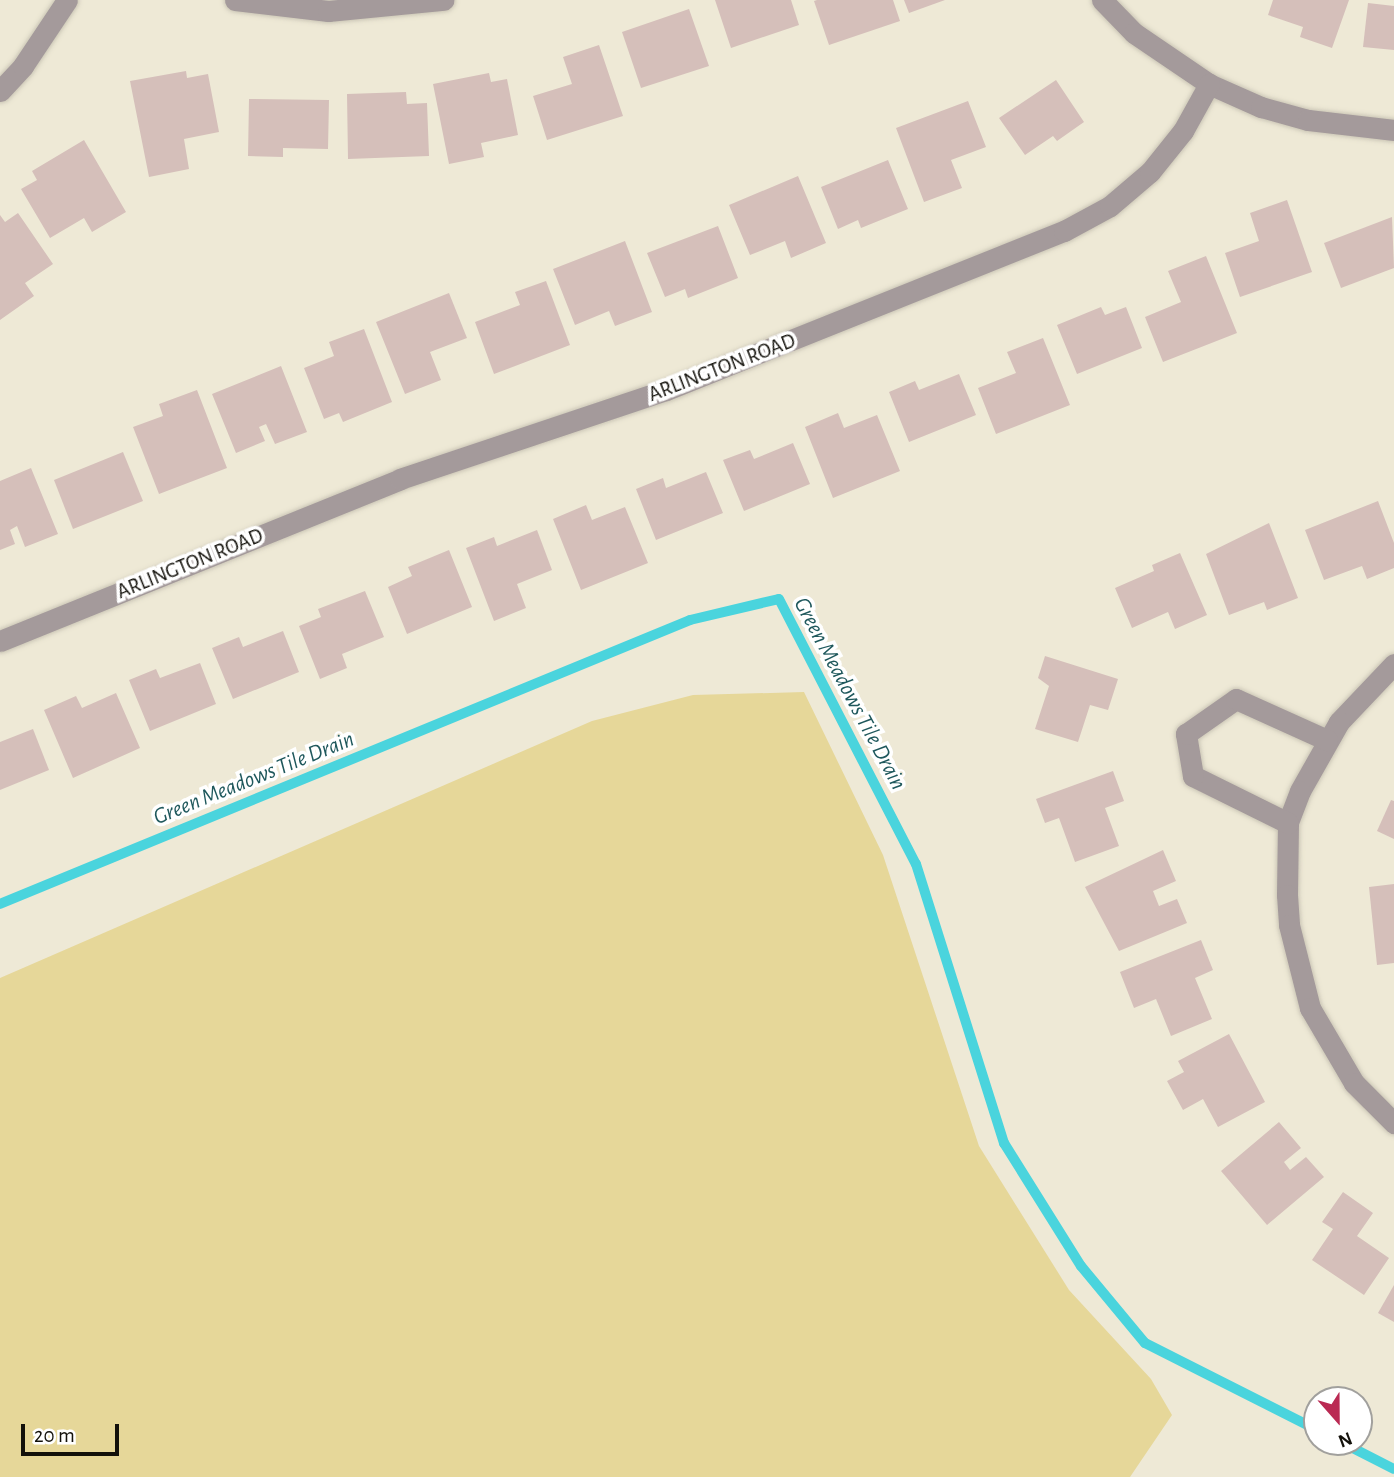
<!DOCTYPE html>
<html>
<head>
<meta charset="utf-8">
<style>
  body { margin:0 }
  #map { position:relative; width:1394px; height:1477px; overflow:hidden; background:#eee9d6; font-family:"Alegreya Sans",sans-serif }
  div>[style] { position:absolute }
  [style*='--x'] { left:calc(var(--x)*1px); top:calc(var(--y)*1px); width:calc(var(--w)*1px); rotate:calc(var(--a)*1deg) }
  .green>* { inset:0; background:#e6d799 }
  .stream>* { height:10px; margin:-5px; padding:0 5px; transform-origin:5px; border-radius:5px; background:#4ad4dd }
  .building>* { inset:0; background:#d5bfba }
  .roads { filter:drop-shadow(0 0 2px #cbc6b6) drop-shadow(0 0 2px #cbc6b6) }
  .minor>* { height:21px; margin:-10.5px; padding:0 10.5px; transform-origin:10.5px; border-radius:10.5px; background:#a49a9b }
  span { translate:-50% -50%; white-space:nowrap; text-align:center; line-height:1.15; -webkit-text-stroke:7px #fff; paint-order:stroke }
  .street-label { font-size:21px; color:#13110b }
  .water-label { font-size:23px; color:#1f585c; font-style:italic }
  .north { position:absolute; left:1303px; top:1386px; width:70px; height:70px; box-sizing:border-box; background:#fff; border:2px solid #a1a09d; border-radius:50%; rotate:159deg; font-size:19px; font-weight:700; line-height:28px; text-align:center; color:#13110b }
  .north::after { content:''; display:block; margin:auto; width:24px; height:32px; background:#ba2a53; clip-path:polygon(50% 0,100% 100%,50% 72%,0 100%) }
  .scale { position:absolute; left:21px; top:1424px; width:98px; height:32px; box-sizing:border-box; border:4px solid #13110b; border-top:0; padding-left:9px; font-size:21px; line-height:24px; white-space:nowrap; color:#13110b; -webkit-text-stroke:5px #fff; paint-order:stroke }
</style>
</head>
<body>
<div id="map">
  <div class="green">
    <div style="clip-path:polygon(804px 692px,883px 855px,979px 1146px,1069px 1290px,1151px 1379px,1172px 1415px,1130px 1477px,0 1477px,0 978px,592px 721px,693px 695px)"></div>
  </div>
  <div class="stream">
    <div style="--x:0;--y:904;--w:746;--a:-22.37"></div>
    <div style="--x:690;--y:620;--w:91;--a:-13.3"></div>
    <div style="--x:779;--y:599;--w:298;--a:62.7"></div>
    <div style="--x:916;--y:864;--w:293;--a:72.5"></div>
    <div style="--x:1004;--y:1143;--w:145;--a:58"></div>
    <div style="--x:1081;--y:1266;--w:100;--a:50.3"></div>
    <div style="--x:1145;--y:1343;--w:193;--a:26.8"></div>
    <div style="--x:1341;--y:1442;--w:59;--a:27"></div>
  </div>
  <div class="building">
    <div style="clip-path:polygon(715px 0,791px 0,799px 25px,731px 48px)"></div>
    <div style="clip-path:polygon(817px 0,893px 0,900px 21px,829px 45px,814px 1px)"></div>
    <div style="clip-path:polygon(904px 0,945px 0,909px 13px)"></div>
    <div style="clip-path:polygon(1273px 0,1349px 0,1332px 48px,1300px 37px,1303px 27px,1268px 15px)"></div>
    <div style="clip-path:polygon(1368px 3px,1394px 6px,1394px 50px,1363px 47px)"></div>
    <div style="clip-path:polygon(689px 9px,709px 66px,641px 88px,622px 32px)"></div>
    <div style="clip-path:polygon(599px 45px,623px 116px,547px 140px,533px 96px,572px 84px,563px 57px)"></div>
    <div style="clip-path:polygon(186px 71px,187px 78px,208px 74px,219px 132px,184px 139px,189px 169px,149px 177px,130px 81px)"></div>
    <div style="clip-path:polygon(489px 73px,491px 82px,507px 79px,518px 135px,481px 143px,484px 157px,449px 164px,433px 84px)"></div>
    <div style="clip-path:polygon(1056px 80px,1084px 122px,1057px 141px,1053px 136px,1025px 155px,999px 118px)"></div>
    <div style="clip-path:polygon(406px 92px,407px 104px,427px 103px,429px 156px,348px 159px,347px 94px)"></div>
    <div style="clip-path:polygon(249px 99px,329px 100px,328px 149px,283px 148px,283px 157px,248px 156px)"></div>
    <div style="clip-path:polygon(968px 101px,986px 147px,951px 160px,962px 188px,924px 202px,896px 128px)"></div>
    <div style="clip-path:polygon(84px 140px,126px 212px,92px 232px,84px 218px,50px 238px,21px 189px,37px 180px,32px 171px)"></div>
    <div style="clip-path:polygon(888px 160px,908px 209px,861px 228px,858px 220px,838px 229px,821px 187px)"></div>
    <div style="clip-path:polygon(798px 176px,826px 243px,791px 258px,785px 241px,750px 255px,729px 205px)"></div>
    <div style="clip-path:polygon(1287px 200px,1312px 272px,1240px 297px,1225px 253px,1259px 241px,1250px 213px)"></div>
    <div style="clip-path:polygon(18px 213px,53px 264px,25px 283px,34px 296px,0 320px,0 215px,5px 222px)"></div>
    <div style="clip-path:polygon(1392px 217px,1394px 268px,1341px 288px,1324px 243px)"></div>
    <div style="clip-path:polygon(718px 226px,738px 278px,688px 298px,685px 289px,665px 297px,647px 253px)"></div>
    <div style="clip-path:polygon(625px 241px,652px 312px,615px 326px,609px 311px,575px 325px,553px 269px)"></div>
    <div style="clip-path:polygon(1206px 256px,1237px 333px,1163px 362px,1145px 317px,1181px 302px,1168px 271px)"></div>
    <div style="clip-path:polygon(546px 281px,570px 345px,494px 374px,475px 322px,520px 305px,515px 292px)"></div>
    <div style="clip-path:polygon(449px 293px,467px 338px,430px 352px,441px 380px,405px 394px,376px 322px)"></div>
    <div style="clip-path:polygon(1101px 307px,1105px 315px,1126px 307px,1142px 348px,1077px 374px,1057px 325px)"></div>
    <div style="clip-path:polygon(364px 329px,392px 402px,343px 422px,339px 413px,324px 419px,304px 368px,334px 356px,329px 342px)"></div>
    <div style="clip-path:polygon(1043px 338px,1070px 405px,996px 434px,978px 388px,1016px 373px,1007px 352px)"></div>
    <div style="clip-path:polygon(281px 366px,307px 432px,275px 444px,266px 424px,259px 427px,265px 441px,236px 453px,212px 394px)"></div>
    <div style="clip-path:polygon(959px 374px,976px 415px,909px 442px,889px 392px,915px 381px,919px 390px)"></div>
    <div style="clip-path:polygon(197px 390px,227px 468px,159px 494px,133px 427px,163px 416px,159px 404px)"></div>
    <div style="clip-path:polygon(838px 413px,844px 428px,877px 415px,900px 471px,833px 498px,805px 427px)"></div>
    <div style="clip-path:polygon(793px 443px,810px 484px,744px 511px,723px 460px,750px 450px,754px 459px)"></div>
    <div style="clip-path:polygon(123px 452px,143px 501px,73px 529px,54px 480px)"></div>
    <div style="clip-path:polygon(31px 468px,58px 534px,25px 547px,17px 526px,10px 530px,15px 544px,0 550px,0 481px)"></div>
    <div style="clip-path:polygon(706px 472px,723px 513px,656px 540px,636px 489px,663px 478px,666px 488px)"></div>
    <div style="clip-path:polygon(1378px 501px,1394px 543px,1394px 568px,1367px 579px,1362px 566px,1324px 580px,1305px 530px)"></div>
    <div style="clip-path:polygon(586px 505px,592px 520px,625px 507px,648px 563px,581px 590px,553px 519px)"></div>
    <div style="clip-path:polygon(1269px 523px,1298px 598px,1267px 610px,1264px 602px,1229px 615px,1206px 554px)"></div>
    <div style="clip-path:polygon(537px 530px,552px 570px,517px 584px,526px 608px,494px 621px,466px 548px,494px 537px,497px 546px)"></div>
    <div style="clip-path:polygon(449px 550px,472px 607px,407px 634px,388px 587px,412px 576px,408px 567px)"></div>
    <div style="clip-path:polygon(1180px 553px,1207px 615px,1175px 629px,1168px 612px,1132px 628px,1115px 588px,1154px 571px,1152px 565px)"></div>
    <div style="clip-path:polygon(365px 591px,384px 637px,342px 654px,347px 668px,320px 679px,299px 626px,321px 617px,318px 609px)"></div>
    <div style="clip-path:polygon(283px 631px,299px 672px,233px 699px,212px 648px,239px 637px,243px 647px)"></div>
    <div style="clip-path:polygon(1045px 656px,1118px 679px,1108px 710px,1090px 705px,1078px 742px,1035px 729px,1049px 686px,1038px 678px)"></div>
    <div style="clip-path:polygon(200px 663px,216px 704px,150px 731px,129px 680px,156px 669px,160px 678px)"></div>
    <div style="clip-path:polygon(116px 693px,140px 748px,73px 778px,44px 710px,76px 696px,82px 708px)"></div>
    <div style="clip-path:polygon(33px 729px,49px 770px,0 790px,0 742px)"></div>
    <div style="clip-path:polygon(1113px 771px,1124px 801px,1105px 808px,1119px 846px,1075px 862px,1059px 818px,1045px 823px,1036px 799px)"></div>
    <div style="clip-path:polygon(1391px 800px,1394px 801px,1394px 839px,1377px 831px)"></div>
    <div style="clip-path:polygon(1163px 850px,1176px 881px,1153px 891px,1159px 906px,1177px 899px,1187px 923px,1119px 951px,1085px 887px)"></div>
    <div style="clip-path:polygon(1394px 884px,1394px 963px,1377px 965px,1369px 887px)"></div>
    <div style="clip-path:polygon(1201px 940px,1213px 970px,1195px 978px,1212px 1019px,1171px 1036px,1156px 999px,1134px 1008px,1120px 972px)"></div>
    <div style="clip-path:polygon(1229px 1034px,1265px 1102px,1218px 1127px,1203px 1099px,1183px 1110px,1167px 1081px,1184px 1072px,1178px 1061px)"></div>
    <div style="clip-path:polygon(1279px 1122px,1301px 1148px,1284px 1162px,1290px 1170px,1306px 1157px,1324px 1177px,1267px 1225px,1221px 1171px)"></div>
    <div style="clip-path:polygon(1343px 1192px,1373px 1213px,1357px 1236px,1389px 1258px,1364px 1295px,1312px 1260px,1333px 1229px,1322px 1222px)"></div>
    <div style="clip-path:polygon(1394px 1285px,1394px 1322px,1378px 1313px)"></div>
  </div>
  <div class="roads">
    <div class="minor">
      <div style="--x:235;--y:0;--w:94;--a:6.7"></div>
      <div style="--x:328;--y:11;--w:116;--a:-5.5"></div>
      <div style="--x:1102;--y:0;--w:46;--a:45.9"></div>
      <div style="--x:1134;--y:33;--w:91;--a:34.2"></div>
      <div style="--x:1209;--y:84;--w:57;--a:23.9"></div>
      <div style="--x:1261;--y:107;--w:49;--a:15.5"></div>
      <div style="--x:1308;--y:120;--w:87;--a:6.6"></div>
      <div style="--x:0;--y:91;--w:34;--a:-47"></div>
      <div style="--x:23;--y:66;--w:79;--a:-56.3"></div>
      <div style="--x:0;--y:641;--w:432;--a:-22"></div>
      <div style="--x:400;--y:479;--w:280;--a:-18.5"></div>
      <div style="--x:666;--y:390;--w:429;--a:-21.8"></div>
      <div style="--x:1064;--y:231;--w:52;--a:-28.5"></div>
      <div style="--x:1110;--y:206;--w:52;--a:-40.4"></div>
      <div style="--x:1150;--y:172;--w:53;--a:-51.2"></div>
      <div style="--x:1183;--y:131;--w:54;--a:-61"></div>
      <div style="--x:1394;--y:664;--w:80;--a:133.5"></div>
      <div style="--x:1339;--y:722;--w:79;--a:119.5"></div>
      <div style="--x:1300;--y:791;--w:34;--a:111"></div>
      <div style="--x:1288;--y:823;--w:72;--a:90.8"></div>
      <div style="--x:1287;--y:895;--w:30;--a:86"></div>
      <div style="--x:1289;--y:925;--w:86;--a:75.8"></div>
      <div style="--x:1310;--y:1008;--w:87;--a:59.6"></div>
      <div style="--x:1354;--y:1083;--w:57;--a:45"></div>
      <div style="--x:1288;--y:823;--w:106;--a:-153.7"></div>
      <div style="--x:1193;--y:776;--w:43;--a:-99.5"></div>
      <div style="--x:1186;--y:734;--w:61;--a:-35"></div>
      <div style="--x:1236;--y:699;--w:100;--a:24.3"></div>
    </div>
  </div>
  <div class="street-label">
    <span style="left:722px;top:368px;rotate:-21deg">ARLINGTON ROAD</span>
    <span style="left:190px;top:564px;rotate:-22deg">ARLINGTON ROAD</span>
  </div>
  <div class="water-label">
    <span style="left:849px;top:694px;rotate:62deg">Green Meadows Tile Drain</span>
    <span style="left:254px;top:779px;rotate:-22deg">Green Meadows Tile Drain</span>
  </div>
  <div class="north">N</div>
  <div class="scale">20 m</div>
</div>
</body>
</html>
